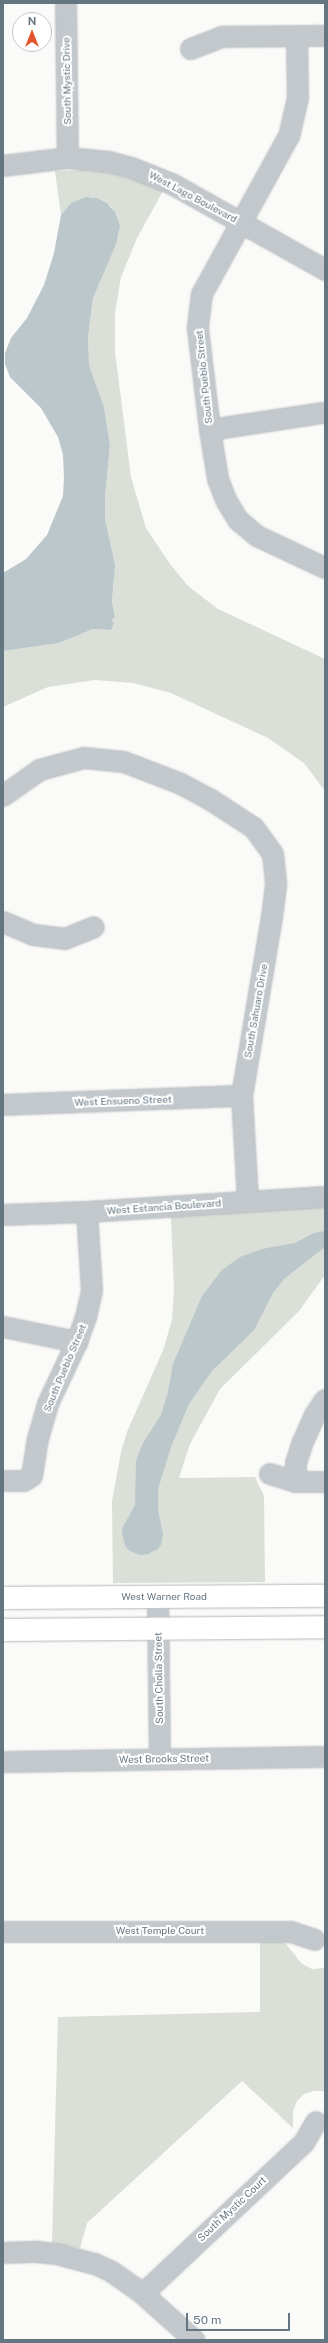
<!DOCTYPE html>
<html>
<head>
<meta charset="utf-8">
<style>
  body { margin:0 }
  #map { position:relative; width:328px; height:2343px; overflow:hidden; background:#fafaf8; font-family:"Public Sans",sans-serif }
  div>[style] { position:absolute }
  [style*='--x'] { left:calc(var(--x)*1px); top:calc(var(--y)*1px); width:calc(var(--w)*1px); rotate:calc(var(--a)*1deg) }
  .green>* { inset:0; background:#dadfd7 }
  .water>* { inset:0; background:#bbc7cb }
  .roads { filter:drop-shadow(0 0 1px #b5babe) drop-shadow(0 0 1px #b5babe) }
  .minor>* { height:20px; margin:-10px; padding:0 10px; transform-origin:10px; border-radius:10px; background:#c3c8cc }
  .major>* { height:22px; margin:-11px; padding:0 11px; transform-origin:11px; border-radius:11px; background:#fff }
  span { translate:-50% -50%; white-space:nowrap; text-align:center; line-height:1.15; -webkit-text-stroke:4px #fff; paint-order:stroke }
  .street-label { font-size:10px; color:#657683 }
  .frame { position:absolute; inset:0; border:4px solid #657683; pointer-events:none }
  .north { position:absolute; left:12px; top:12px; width:40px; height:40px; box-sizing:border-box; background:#fff; border:1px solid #c1c8cd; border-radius:50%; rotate:0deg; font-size:11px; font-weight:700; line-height:16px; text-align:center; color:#657683 }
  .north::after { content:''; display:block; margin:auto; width:14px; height:18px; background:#e4572e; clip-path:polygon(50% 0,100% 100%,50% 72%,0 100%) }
  .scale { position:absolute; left:186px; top:2313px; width:104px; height:18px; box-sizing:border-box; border:2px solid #657683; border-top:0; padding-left:5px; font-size:12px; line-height:14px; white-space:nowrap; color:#657683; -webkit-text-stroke:3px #fff; paint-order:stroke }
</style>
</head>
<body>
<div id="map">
  <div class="green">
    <div style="clip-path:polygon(81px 170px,106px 172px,143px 182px,163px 191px,137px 238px,121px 277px,115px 313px,115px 352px,131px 477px,146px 528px,170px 564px,188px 586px,218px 609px,325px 659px,325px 791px,304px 763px,268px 738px,171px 693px,133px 683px,95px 680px,48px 687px,3px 707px,3px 651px,59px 643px,93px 629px,111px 630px,111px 621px,115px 617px,112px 602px,114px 579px,105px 520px,105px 497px,110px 445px,104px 407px,89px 365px,88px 337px,93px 298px,119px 233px,112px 207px,103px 201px,92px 197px,71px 203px,61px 215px,55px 171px)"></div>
    <div style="clip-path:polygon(325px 1206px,325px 1275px,299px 1311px,220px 1389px,190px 1444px,179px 1478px,255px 1477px,264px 1496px,265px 1582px,113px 1583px,112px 1501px,121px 1452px,127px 1432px,164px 1348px,172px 1319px,174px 1289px,171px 1217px)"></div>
    <div style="clip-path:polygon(260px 1938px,277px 1939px,286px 1944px,302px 1964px,312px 1969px,325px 1968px,325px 2091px,313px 2091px,304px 2094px,297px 2101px,293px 2111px,293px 2128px,242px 2081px,87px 2223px,80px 2248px,52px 2244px,58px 2017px,260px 2012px)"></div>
  </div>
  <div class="water">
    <div style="clip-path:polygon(86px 197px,97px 198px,107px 203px,115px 212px,120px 226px,116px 244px,93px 298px,88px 337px,89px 365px,104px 407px,110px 445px,105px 497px,105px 520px,115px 565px,112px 602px,115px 617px,111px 621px,114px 623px,111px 630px,93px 629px,59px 643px,3px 651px,3px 573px,26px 559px,47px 535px,63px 496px,64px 478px,63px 455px,58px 437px,41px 408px,10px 377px,5px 364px,5px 353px,11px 338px,27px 318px,44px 285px,54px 253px,61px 215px,71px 203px)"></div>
    <div style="clip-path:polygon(325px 1231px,325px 1247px,284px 1279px,273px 1293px,254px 1330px,212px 1371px,189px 1404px,171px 1447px,158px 1489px,158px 1510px,163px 1534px,161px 1545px,158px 1549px,148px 1554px,140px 1555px,130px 1551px,125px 1546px,122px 1533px,123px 1527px,135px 1505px,136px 1461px,143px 1443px,161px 1415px,168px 1392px,173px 1364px,202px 1296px,222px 1270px,240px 1257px,262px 1249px,295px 1243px,314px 1233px)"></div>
  </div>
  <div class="roads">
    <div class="minor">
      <div style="--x:66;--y:3;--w:155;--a:89.3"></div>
      <div style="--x:297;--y:36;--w:62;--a:89.1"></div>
      <div style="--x:298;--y:98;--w:39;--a:103"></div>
      <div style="--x:289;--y:136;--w:180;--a:118.8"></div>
      <div style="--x:202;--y:294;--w:35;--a:97"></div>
      <div style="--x:198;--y:329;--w:102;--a:83.2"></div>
      <div style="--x:210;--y:430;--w:50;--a:80.7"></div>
      <div style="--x:218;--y:479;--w:22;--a:69"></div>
      <div style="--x:226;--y:500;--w:23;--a:59"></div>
      <div style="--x:238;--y:520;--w:25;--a:40"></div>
      <div style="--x:257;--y:536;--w:75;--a:25.2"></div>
      <div style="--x:191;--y:49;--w:33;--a:-21"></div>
      <div style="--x:222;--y:37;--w:103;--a:-0.6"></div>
      <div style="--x:3;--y:166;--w:65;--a:-7"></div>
      <div style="--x:68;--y:158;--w:41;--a:5.6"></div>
      <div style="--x:109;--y:162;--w:24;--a:15"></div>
      <div style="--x:132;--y:168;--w:43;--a:21.8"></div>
      <div style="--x:172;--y:184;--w:176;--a:29.3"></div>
      <div style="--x:210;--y:430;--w:113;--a:-8.6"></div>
      <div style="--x:3;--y:796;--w:45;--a:-35.1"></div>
      <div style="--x:40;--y:770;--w:46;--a:-15.3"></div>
      <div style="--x:84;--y:758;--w:40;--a:5.7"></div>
      <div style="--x:124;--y:762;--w:59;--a:20.9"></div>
      <div style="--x:179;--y:783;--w:36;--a:28"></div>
      <div style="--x:211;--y:800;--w:51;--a:33.1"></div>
      <div style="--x:254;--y:828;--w:32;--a:54"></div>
      <div style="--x:273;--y:854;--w:31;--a:84"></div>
      <div style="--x:276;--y:885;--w:32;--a:97"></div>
      <div style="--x:272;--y:917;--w:181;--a:99.5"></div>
      <div style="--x:242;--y:1096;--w:105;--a:86.7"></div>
      <div style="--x:3;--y:922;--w:34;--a:23"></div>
      <div style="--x:34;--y:935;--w:31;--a:7"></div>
      <div style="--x:65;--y:939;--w:31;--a:-22"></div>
      <div style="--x:3;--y:1105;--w:239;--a:-2.2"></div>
      <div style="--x:3;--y:1215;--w:84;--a:-2"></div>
      <div style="--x:87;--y:1212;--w:238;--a:-3.6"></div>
      <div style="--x:3;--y:1327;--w:76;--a:11.5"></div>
      <div style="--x:270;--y:1474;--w:27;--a:17"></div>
      <div style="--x:296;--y:1482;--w:29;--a:0"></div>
      <div style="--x:3;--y:1481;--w:21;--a:0"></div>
      <div style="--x:24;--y:1481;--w:9;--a:-32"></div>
      <div style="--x:32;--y:1476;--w:37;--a:-81"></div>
      <div style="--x:38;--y:1439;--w:36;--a:-74"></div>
      <div style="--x:48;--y:1404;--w:68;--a:-64.9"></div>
      <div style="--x:77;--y:1342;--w:27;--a:-70"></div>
      <div style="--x:86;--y:1317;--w:27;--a:-77"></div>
      <div style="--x:92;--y:1291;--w:79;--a:-93.6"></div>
      <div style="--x:296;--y:1482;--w:19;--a:-90"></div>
      <div style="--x:296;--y:1463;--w:22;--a:-72"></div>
      <div style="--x:303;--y:1442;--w:30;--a:-66"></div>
      <div style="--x:315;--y:1415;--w:18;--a:-56"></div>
      <div style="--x:158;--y:1597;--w:161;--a:89.3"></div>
      <div style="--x:3;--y:1762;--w:322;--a:-0.9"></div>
      <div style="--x:3;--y:1932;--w:288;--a:0"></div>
      <div style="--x:291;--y:1932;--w:25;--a:18"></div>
      <div style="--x:3;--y:2253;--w:34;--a:-2"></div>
      <div style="--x:37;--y:2252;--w:20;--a:6"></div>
      <div style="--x:57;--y:2254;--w:39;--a:15"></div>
      <div style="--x:95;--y:2264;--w:19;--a:25"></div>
      <div style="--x:112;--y:2272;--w:38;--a:35"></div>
      <div style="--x:143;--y:2294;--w:69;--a:42"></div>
      <div style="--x:143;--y:2294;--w:221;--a:-43.2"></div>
      <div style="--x:304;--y:2143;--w:24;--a:-60"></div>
    </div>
    <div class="major">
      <div style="--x:3;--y:1598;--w:322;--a:-0.4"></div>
      <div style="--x:3;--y:1630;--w:322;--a:-0.5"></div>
    </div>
  </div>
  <div class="street-label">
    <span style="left:67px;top:81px;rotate:-91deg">South Mystic Drive</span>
    <span style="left:193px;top:197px;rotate:28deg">West Lago Boulevard</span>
    <span style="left:204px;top:377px;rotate:-96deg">South Pueblo Street</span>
    <span style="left:256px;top:1011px;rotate:-80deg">South Sahuaro Drive</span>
    <span style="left:123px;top:1101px;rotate:-2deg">West Ensueno Street</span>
    <span style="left:164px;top:1207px;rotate:-4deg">West Estancia Boulevard</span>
    <span style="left:65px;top:1368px;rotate:-67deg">South Pueblo Street</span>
    <span style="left:164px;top:1597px">West Warner Road</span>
    <span style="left:159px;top:1678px;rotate:-91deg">South Cholla Street</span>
    <span style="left:164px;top:1759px;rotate:-1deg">West Brooks Street</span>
    <span style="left:160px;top:1931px">West Temple Court</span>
    <span style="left:232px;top:2209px;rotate:-43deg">South Mystic Court</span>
  </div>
  <div class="frame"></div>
  <div class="north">N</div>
  <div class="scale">50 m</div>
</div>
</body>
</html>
